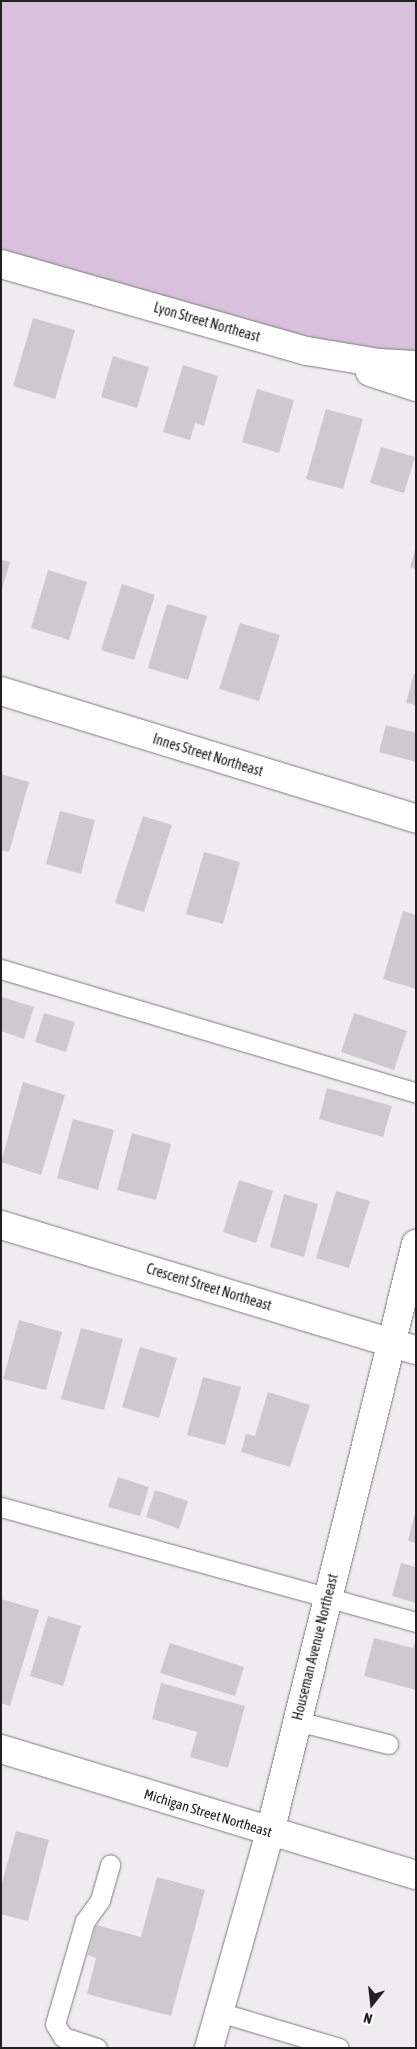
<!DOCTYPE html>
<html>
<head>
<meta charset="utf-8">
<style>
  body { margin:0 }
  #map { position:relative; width:417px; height:2049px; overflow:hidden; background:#efecef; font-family:"Asap Condensed",sans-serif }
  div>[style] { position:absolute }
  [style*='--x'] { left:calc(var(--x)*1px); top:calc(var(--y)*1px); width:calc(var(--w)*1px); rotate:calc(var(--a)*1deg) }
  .green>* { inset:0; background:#d9c1dd }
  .building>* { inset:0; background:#cccacd }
  .roads { filter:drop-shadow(0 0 1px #7d7b7d) drop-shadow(0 0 1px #7d7b7d) }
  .lane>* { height:19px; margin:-9.5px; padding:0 9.5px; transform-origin:9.5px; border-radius:9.5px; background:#fff }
  .street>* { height:28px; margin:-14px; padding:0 14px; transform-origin:14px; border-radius:14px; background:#fff }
  .secondary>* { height:28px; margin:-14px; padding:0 14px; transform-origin:14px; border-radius:14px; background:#fff }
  span { translate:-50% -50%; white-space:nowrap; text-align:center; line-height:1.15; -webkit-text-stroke:4px #fff; paint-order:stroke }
  .street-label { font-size:14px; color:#212021 }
  .frame { position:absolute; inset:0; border:2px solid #212021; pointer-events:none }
  .north { position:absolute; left:347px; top:1979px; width:50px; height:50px; -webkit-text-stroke:4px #fff; paint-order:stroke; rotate:196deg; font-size:14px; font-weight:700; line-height:20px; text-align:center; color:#212021 }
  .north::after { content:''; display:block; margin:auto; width:18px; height:22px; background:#212021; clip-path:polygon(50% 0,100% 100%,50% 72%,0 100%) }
</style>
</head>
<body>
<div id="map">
  <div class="green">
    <div style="clip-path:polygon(1px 1px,416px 1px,416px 365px,1px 264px)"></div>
  </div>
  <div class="building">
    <div style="clip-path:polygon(33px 318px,75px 330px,55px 399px,13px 386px)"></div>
    <div style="clip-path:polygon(113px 356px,149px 367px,137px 408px,101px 397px)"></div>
    <div style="clip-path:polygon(183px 365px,218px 376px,204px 426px,195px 423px,190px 440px,163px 432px)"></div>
    <div style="clip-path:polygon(257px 389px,294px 400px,279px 453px,242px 442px)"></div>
    <div style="clip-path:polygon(326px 409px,363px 419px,343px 489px,306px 479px)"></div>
    <div style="clip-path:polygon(381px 447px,415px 457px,404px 493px,370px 483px)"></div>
    <div style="clip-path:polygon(415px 550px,416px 550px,416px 569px,410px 567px)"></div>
    <div style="clip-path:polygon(1px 560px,10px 562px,2px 589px,1px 589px)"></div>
    <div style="clip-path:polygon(48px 570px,87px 582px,69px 640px,31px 628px)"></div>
    <div style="clip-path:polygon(122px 584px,155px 595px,134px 660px,101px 650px)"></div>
    <div style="clip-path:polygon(167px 604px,207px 616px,188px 680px,148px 668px)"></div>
    <div style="clip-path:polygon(240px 623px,280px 635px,259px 701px,219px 689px)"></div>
    <div style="clip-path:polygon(414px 674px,416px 675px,416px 705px,406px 703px)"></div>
    <div style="clip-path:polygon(386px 725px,416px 733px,416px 762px,379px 752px)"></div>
    <div style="clip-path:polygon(1px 774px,29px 782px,9px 852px,1px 850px)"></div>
    <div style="clip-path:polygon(60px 811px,95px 820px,81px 874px,46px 864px)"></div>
    <div style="clip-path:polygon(143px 816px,172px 825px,144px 912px,115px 903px)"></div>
    <div style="clip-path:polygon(204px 852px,240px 862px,223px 924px,186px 914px)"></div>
    <div style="clip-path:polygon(403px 911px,416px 915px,416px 989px,383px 979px)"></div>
    <div style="clip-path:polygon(2px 997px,34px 1007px,24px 1039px,1px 1031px)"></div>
    <div style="clip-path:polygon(44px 1013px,75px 1022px,66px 1052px,35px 1042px)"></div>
    <div style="clip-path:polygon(354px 1013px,407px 1031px,394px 1070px,341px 1052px)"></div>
    <div style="clip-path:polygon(23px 1082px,65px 1095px,41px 1175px,1px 1162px)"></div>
    <div style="clip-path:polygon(327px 1088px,392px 1106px,383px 1137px,319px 1119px)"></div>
    <div style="clip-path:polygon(73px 1119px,114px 1130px,98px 1190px,57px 1178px)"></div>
    <div style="clip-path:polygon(132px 1133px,171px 1144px,156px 1200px,117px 1190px)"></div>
    <div style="clip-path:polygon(239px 1180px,273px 1191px,256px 1243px,223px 1232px)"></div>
    <div style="clip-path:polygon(336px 1191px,370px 1201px,349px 1268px,316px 1258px)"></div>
    <div style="clip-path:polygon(284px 1194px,318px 1204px,304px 1257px,270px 1247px)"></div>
    <div style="clip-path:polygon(19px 1320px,62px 1332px,46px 1390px,3px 1379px)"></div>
    <div style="clip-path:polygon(81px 1328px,123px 1339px,104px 1410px,61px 1399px)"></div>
    <div style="clip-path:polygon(140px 1347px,177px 1358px,159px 1418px,122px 1407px)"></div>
    <div style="clip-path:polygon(203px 1377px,241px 1387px,225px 1445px,187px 1435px)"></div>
    <div style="clip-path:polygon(268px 1392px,310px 1405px,290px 1467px,241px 1452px,246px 1434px,255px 1436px)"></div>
    <div style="clip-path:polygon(118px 1477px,149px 1487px,140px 1516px,108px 1507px)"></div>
    <div style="clip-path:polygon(155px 1490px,188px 1501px,179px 1529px,146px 1517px)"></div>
    <div style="clip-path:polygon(415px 1513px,416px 1513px,416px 1543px,408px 1541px)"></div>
    <div style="clip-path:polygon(401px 1563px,416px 1567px,416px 1603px,392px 1596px)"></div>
    <div style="clip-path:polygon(1px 1599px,39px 1610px,10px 1706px,1px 1703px)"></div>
    <div style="clip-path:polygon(48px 1616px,81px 1626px,63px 1686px,30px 1676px)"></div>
    <div style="clip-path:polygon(374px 1638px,413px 1648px,416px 1639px,416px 1690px,364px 1676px)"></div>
    <div style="clip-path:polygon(170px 1643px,244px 1667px,235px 1696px,160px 1673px)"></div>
    <div style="clip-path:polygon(161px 1683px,245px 1706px,228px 1768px,190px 1757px,197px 1732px,152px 1719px)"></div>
    <div style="clip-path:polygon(16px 1831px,49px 1840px,28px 1921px,1px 1914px,1px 1887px)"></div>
    <div style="clip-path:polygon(157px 1877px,205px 1890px,171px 2016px,87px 1994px,96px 1958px,88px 1955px,96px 1925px,141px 1937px)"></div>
  </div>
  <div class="roads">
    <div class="lane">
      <div style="--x:1;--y:969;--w:433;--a:16.6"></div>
      <div style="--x:1;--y:1507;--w:431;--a:15.5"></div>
      <div style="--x:297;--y:1721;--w:94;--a:14.2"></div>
      <div style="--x:219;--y:2012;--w:125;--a:16.7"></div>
      <div style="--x:97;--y:2048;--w:36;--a:-162"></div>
      <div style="--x:63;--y:2037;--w:15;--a:-122"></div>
      <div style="--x:55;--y:2024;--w:107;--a:-73.8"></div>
      <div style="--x:85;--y:1921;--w:26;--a:-54"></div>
      <div style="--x:100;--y:1900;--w:37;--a:-74"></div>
    </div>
    <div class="street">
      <div style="--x:1;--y:691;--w:434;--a:17.1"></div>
      <div style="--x:1;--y:1225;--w:433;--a:16.8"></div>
      <div style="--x:209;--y:2048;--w:224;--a:-74.2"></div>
      <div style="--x:270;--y:1832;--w:606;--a:-76.06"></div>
    </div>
    <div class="secondary">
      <div style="--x:1;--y:264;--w:318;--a:15.9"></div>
      <div style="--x:307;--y:351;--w:73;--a:9.5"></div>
      <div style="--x:379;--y:363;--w:37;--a:3"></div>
      <div style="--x:370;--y:372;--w:48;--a:18.1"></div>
      <div style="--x:1;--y:1749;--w:434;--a:16.9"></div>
    </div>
  </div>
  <div class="street-label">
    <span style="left:207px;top:322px;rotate:16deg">Lyon Street Northeast</span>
    <span style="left:208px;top:755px;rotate:17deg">Innes Street Northeast</span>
    <span style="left:209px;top:1287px;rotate:17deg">Crescent Street Northeast</span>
    <span style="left:315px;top:1647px;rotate:-76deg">Houseman Avenue Northeast</span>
    <span style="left:208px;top:1813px;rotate:17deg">Michigan Street Northeast</span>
  </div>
  <div class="frame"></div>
  <div class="north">N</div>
</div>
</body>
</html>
